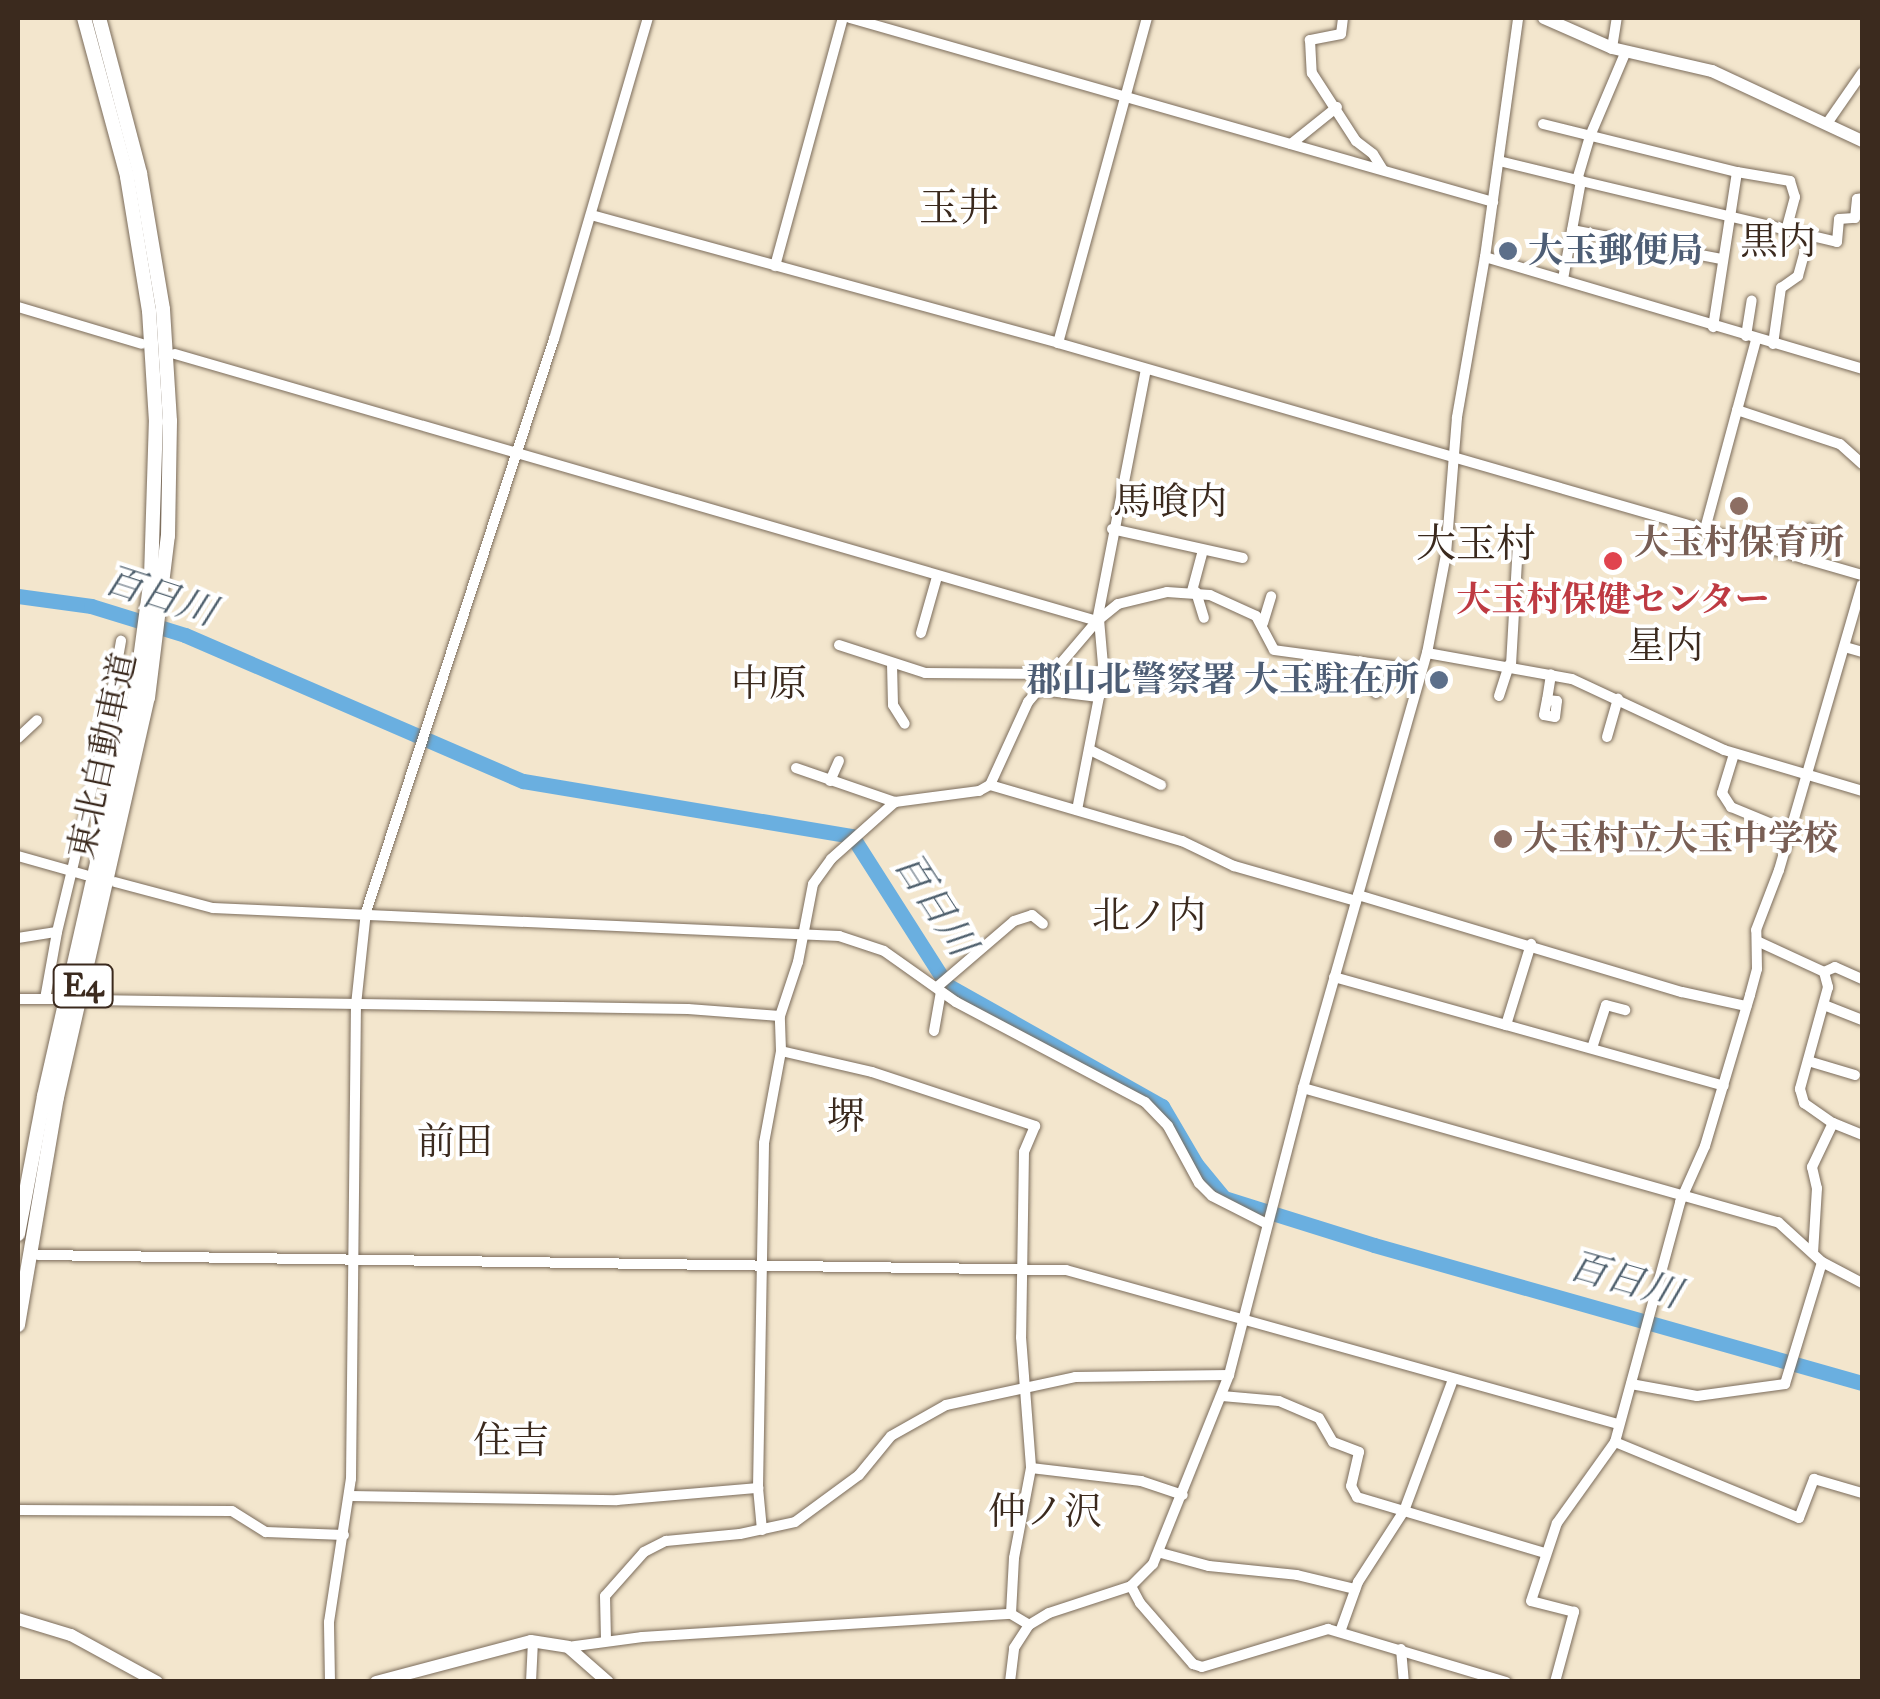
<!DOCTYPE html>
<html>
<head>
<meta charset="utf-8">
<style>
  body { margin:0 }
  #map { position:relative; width:1880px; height:1699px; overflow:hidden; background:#f3e6cd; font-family:"IM FELL Great Primer","Noto Serif JP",serif }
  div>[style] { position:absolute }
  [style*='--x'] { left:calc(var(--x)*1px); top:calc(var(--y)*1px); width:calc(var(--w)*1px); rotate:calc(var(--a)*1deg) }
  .river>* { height:15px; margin:-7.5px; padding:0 7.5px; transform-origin:7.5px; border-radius:7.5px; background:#6aafe0 }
  .roads { filter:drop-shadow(0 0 2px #7b6c5b) drop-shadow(0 0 2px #7b6c5b) }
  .minor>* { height:10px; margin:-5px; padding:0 5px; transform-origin:5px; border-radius:5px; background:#fff }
  .major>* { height:12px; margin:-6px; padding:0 6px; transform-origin:6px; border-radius:6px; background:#fff }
  .highway>* { height:14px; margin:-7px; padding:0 7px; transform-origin:7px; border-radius:7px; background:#fff }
  .dots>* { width:28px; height:28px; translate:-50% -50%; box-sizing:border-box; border:5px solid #fff; border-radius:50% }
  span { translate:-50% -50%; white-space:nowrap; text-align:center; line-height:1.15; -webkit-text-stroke:8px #fff; paint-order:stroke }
  .shield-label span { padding:2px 8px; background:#fff; border:2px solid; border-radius:8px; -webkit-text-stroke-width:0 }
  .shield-label { font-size:32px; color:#3b2a1e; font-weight:700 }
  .service-label { font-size:35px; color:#4e5e75; font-weight:700 }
  .left { translate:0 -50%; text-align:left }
  .right { translate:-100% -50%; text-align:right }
  .education-label { font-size:35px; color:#785e54; font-weight:700 }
  .health-label { font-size:35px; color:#be3a42; font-weight:700 }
  .street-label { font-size:35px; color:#3b2a1e }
  .neighbourhood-label { font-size:38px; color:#3b2a1e }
  .water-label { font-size:38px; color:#4e5f6c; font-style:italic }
  .quarter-label { font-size:40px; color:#3b2a1e }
  .frame { position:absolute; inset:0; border:20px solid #3b2a1e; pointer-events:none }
</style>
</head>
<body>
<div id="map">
  <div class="river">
    <div style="--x:18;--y:596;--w:74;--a:7.8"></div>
    <div style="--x:91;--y:606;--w:98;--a:17.1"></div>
    <div style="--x:185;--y:635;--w:368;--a:23.4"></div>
    <div style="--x:523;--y:781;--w:334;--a:9.5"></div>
    <div style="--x:852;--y:836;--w:177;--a:57.5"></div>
    <div style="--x:947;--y:985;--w:247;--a:29.4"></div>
    <div style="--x:1162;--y:1106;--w:67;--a:59.6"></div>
    <div style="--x:1196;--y:1164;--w:44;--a:50.5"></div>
    <div style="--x:1224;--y:1198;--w:157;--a:17.4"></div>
    <div style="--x:1374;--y:1245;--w:507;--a:15.79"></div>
  </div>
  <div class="roads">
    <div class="minor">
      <div style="--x:850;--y:18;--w:669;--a:15.97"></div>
      <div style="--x:1343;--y:18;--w:16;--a:97"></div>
      <div style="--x:1341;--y:34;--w:32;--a:169"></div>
      <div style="--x:1310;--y:40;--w:33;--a:87"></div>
      <div style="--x:1312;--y:73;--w:81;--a:57.1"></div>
      <div style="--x:1356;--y:141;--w:21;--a:37"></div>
      <div style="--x:1373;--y:154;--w:19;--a:58"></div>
      <div style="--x:1612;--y:48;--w:30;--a:-81"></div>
      <div style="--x:1828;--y:122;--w:60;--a:-55.2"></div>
      <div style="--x:1543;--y:124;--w:200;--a:13.9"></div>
      <div style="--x:1737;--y:172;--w:157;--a:98.8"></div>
      <div style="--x:1291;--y:144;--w:59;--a:-38.8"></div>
      <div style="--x:1499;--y:161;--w:80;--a:13.7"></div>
      <div style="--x:1737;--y:172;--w:54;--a:9.6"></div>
      <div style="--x:1790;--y:181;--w:17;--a:73"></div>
      <div style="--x:1795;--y:197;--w:34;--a:105"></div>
      <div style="--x:1581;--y:181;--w:4;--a:-166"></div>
      <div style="--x:1577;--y:180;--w:46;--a:-73.5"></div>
      <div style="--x:1590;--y:136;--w:92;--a:-67"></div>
      <div style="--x:591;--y:215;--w:484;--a:15.3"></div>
      <div style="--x:1058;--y:343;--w:837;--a:16.1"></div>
      <div style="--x:1572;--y:230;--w:152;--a:11"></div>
      <div style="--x:1485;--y:257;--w:393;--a:16.5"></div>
      <div style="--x:775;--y:266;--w:257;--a:-74.7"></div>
      <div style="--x:1563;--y:279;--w:100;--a:-79.6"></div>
      <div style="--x:1581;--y:181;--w:263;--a:13.4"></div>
      <div style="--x:1837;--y:242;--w:23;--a:-85"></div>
      <div style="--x:1839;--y:219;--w:16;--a:-4"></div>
      <div style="--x:1855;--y:218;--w:19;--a:-84"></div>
      <div style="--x:1857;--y:199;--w:5;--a:-11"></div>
      <div style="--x:18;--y:307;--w:129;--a:16.6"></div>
      <div style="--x:1746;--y:336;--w:36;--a:-81"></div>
      <div style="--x:1058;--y:343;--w:337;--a:-74.7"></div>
      <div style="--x:1773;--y:344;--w:57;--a:-81.9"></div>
      <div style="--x:1781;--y:288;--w:21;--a:-35"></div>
      <div style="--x:1798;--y:276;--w:41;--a:-74.6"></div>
      <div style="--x:175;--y:354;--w:960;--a:16.15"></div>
      <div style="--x:1737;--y:410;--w:108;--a:18.3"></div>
      <div style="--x:1840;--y:444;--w:30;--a:42"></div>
      <div style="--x:1112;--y:529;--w:134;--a:12.5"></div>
      <div style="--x:1705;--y:529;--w:196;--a:-74.9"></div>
      <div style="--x:1805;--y:559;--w:31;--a:-81"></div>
      <div style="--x:1192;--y:591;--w:42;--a:-75"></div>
      <div style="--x:1196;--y:592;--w:27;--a:73"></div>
      <div style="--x:1097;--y:621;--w:256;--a:-79"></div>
      <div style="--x:1263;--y:623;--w:28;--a:-73"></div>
      <div style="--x:921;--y:633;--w:58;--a:-74.1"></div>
      <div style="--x:839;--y:645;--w:90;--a:18"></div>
      <div style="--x:925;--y:673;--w:130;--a:0.4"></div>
      <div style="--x:1845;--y:647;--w:18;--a:16"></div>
      <div style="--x:1427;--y:653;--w:147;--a:10.2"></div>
      <div style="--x:1572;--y:679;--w:168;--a:25"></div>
      <div style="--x:1724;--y:750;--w:144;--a:16.5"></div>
      <div style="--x:892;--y:664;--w:41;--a:88.6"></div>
      <div style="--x:893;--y:705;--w:22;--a:58"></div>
      <div style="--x:1511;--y:665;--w:123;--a:-86.7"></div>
      <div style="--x:1330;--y:681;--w:22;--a:-82"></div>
      <div style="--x:1041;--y:690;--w:58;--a:6.9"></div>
      <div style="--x:1099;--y:697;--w:32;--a:-83"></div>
      <div style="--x:1103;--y:665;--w:46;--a:-95"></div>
      <div style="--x:1376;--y:693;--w:28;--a:-82"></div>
      <div style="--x:1499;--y:696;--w:33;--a:-72"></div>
      <div style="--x:1547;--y:700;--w:10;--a:6"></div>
      <div style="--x:1557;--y:701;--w:16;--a:97"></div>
      <div style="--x:1555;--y:717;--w:11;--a:-170"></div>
      <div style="--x:1544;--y:715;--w:15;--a:-79"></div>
      <div style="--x:1547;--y:700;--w:26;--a:-81"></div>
      <div style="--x:1607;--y:737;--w:40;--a:-74"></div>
      <div style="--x:18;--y:738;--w:26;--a:-43"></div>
      <div style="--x:1092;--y:751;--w:77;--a:26.2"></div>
      <div style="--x:1734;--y:754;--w:41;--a:107.1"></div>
      <div style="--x:1722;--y:793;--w:17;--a:57"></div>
      <div style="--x:1731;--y:807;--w:65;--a:22.6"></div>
      <div style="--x:796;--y:768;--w:105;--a:19"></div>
      <div style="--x:895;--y:802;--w:85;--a:-7.5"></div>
      <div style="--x:979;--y:791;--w:13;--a:-29"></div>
      <div style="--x:990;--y:785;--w:91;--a:-65.4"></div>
      <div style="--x:1028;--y:702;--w:106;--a:-49.6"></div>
      <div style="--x:1097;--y:621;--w:27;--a:-39"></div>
      <div style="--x:1118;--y:604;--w:50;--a:-13.8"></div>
      <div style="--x:1167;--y:592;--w:43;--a:4"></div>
      <div style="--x:1210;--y:595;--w:51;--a:24.5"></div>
      <div style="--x:1256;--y:616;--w:38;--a:62"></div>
      <div style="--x:1274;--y:650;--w:148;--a:7.7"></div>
      <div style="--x:830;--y:781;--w:22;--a:-66"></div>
      <div style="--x:990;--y:785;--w:200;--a:16.3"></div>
      <div style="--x:1182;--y:841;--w:58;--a:25.7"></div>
      <div style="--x:1234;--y:866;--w:127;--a:16"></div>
      <div style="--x:1077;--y:810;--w:115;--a:-79"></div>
      <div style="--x:18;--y:856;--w:70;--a:15.8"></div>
      <div style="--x:115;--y:882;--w:101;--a:14.9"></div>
      <div style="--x:213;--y:908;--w:627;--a:2.56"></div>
      <div style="--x:839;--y:936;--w:47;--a:18.4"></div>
      <div style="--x:884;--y:951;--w:88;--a:35.3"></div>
      <div style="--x:956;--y:1002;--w:214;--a:27.9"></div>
      <div style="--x:1145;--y:1102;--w:33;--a:46"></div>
      <div style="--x:1168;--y:1126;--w:65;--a:61.5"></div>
      <div style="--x:1199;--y:1183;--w:18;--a:45"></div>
      <div style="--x:1212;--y:1196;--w:62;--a:27"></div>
      <div style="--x:1358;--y:895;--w:338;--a:16.7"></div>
      <div style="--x:1682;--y:992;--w:66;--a:12.3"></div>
      <div style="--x:18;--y:938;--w:39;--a:-9"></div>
      <div style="--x:57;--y:932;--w:195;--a:-76.4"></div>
      <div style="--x:103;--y:742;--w:103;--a:-79.9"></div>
      <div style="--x:1757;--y:941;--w:74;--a:24.8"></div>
      <div style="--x:1824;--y:972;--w:16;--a:75"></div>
      <div style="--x:1828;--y:987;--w:106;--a:105.4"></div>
      <div style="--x:1800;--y:1089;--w:15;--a:74"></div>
      <div style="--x:1804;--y:1103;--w:35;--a:35"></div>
      <div style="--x:1833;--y:1123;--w:49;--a:115.5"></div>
      <div style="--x:1812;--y:1167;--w:22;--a:77"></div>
      <div style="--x:1817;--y:1188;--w:65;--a:93.5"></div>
      <div style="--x:1824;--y:972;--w:12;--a:-24"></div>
      <div style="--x:1835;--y:967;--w:30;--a:24"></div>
      <div style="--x:1334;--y:977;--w:179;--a:15.6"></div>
      <div style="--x:1506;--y:1025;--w:85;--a:-72.8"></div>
      <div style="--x:937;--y:987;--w:101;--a:-40.6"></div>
      <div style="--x:1014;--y:921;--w:19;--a:-18"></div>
      <div style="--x:1032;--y:915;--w:14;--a:39"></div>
      <div style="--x:18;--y:999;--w:36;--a:0"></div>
      <div style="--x:45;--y:999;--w:68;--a:-79.8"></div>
      <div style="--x:89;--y:1000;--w:599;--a:0.86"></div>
      <div style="--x:688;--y:1009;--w:92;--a:4.4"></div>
      <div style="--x:1824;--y:1005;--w:41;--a:21.5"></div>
      <div style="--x:1506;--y:1025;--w:226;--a:15.6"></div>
      <div style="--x:934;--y:1031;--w:40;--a:-80"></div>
      <div style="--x:1592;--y:1048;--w:45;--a:-72"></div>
      <div style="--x:1606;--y:1005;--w:20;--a:15"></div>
      <div style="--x:781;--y:1051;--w:93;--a:13"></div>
      <div style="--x:872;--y:1072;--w:172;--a:18.3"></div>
      <div style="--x:1035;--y:1126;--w:28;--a:113"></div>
      <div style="--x:1024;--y:1152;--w:185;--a:90.9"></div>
      <div style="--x:1021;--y:1337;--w:131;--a:85.6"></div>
      <div style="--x:1031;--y:1468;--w:92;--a:100.7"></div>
      <div style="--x:1014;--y:1558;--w:56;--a:93.1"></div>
      <div style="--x:1808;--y:1061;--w:49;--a:16.6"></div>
      <div style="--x:1303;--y:1088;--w:494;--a:15.8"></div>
      <div style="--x:1778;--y:1222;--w:59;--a:42.3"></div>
      <div style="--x:1822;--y:1262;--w:45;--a:27.7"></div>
      <div style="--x:1833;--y:1123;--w:31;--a:22"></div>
      <div style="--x:38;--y:1255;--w:1028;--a:0.84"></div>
      <div style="--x:1066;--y:1270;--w:573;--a:15.59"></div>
      <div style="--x:1631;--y:1384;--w:67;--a:10.3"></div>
      <div style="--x:1697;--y:1396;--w:89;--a:-7.8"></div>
      <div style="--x:1785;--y:1384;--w:127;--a:-73.1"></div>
      <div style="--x:1222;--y:1396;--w:57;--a:5"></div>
      <div style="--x:1279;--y:1401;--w:43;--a:23"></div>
      <div style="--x:1319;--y:1418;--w:28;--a:60"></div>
      <div style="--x:1333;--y:1442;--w:28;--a:21"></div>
      <div style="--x:1359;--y:1452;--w:35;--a:103"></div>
      <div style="--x:1351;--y:1486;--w:13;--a:61"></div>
      <div style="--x:1357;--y:1497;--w:196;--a:16.6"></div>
      <div style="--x:1615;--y:1442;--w:199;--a:22.4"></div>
      <div style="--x:1799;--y:1518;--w:42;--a:-69"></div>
      <div style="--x:1814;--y:1479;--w:50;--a:16.3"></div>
      <div style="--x:1031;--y:1468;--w:111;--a:6.7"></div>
      <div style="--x:1141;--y:1481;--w:44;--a:18.4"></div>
      <div style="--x:350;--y:1496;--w:267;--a:0.9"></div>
      <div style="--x:617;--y:1500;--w:142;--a:-4.9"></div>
      <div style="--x:18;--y:1510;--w:214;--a:0.3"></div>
      <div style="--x:232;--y:1511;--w:40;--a:32"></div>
      <div style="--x:266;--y:1532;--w:78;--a:2.2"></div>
      <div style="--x:762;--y:1530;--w:42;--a:-95.4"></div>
      <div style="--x:758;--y:1488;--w:345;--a:-89"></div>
      <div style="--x:764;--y:1143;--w:94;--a:-79.5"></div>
      <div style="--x:781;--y:1051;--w:35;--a:-92"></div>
      <div style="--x:780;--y:1016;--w:57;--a:-71.6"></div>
      <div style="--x:798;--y:962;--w:79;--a:-79.1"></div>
      <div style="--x:813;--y:884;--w:31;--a:-54"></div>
      <div style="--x:831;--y:859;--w:86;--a:-41.7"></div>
      <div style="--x:1161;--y:1553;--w:50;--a:15.2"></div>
      <div style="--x:1209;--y:1566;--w:88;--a:5.8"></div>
      <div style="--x:1297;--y:1575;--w:60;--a:13.6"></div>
      <div style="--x:1131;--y:1586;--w:19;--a:62"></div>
      <div style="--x:1140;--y:1603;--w:81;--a:49"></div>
      <div style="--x:1193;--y:1664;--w:9;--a:18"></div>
      <div style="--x:1202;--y:1667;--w:132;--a:-16.8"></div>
      <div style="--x:1328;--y:1629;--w:186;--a:16.6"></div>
      <div style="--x:1340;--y:1632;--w:53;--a:-70.2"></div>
      <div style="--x:1358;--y:1582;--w:85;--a:-57.1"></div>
      <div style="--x:1404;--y:1511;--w:141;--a:-69.6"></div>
      <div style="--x:606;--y:1640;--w:44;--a:-91.3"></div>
      <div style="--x:605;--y:1596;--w:59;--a:-48.4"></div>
      <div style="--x:644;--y:1552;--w:25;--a:-27"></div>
      <div style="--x:666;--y:1541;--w:74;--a:-5.4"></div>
      <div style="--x:740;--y:1534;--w:56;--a:-12.3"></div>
      <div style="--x:795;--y:1522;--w:79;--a:-36.3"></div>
      <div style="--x:859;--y:1475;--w:50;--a:-50.6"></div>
      <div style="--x:891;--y:1436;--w:63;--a:-29.4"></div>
      <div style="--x:946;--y:1405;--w:132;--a:-12.2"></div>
      <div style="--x:1075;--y:1377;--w:154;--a:-0.7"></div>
      <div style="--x:568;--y:1647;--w:75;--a:-7.7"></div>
      <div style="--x:642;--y:1637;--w:370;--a:-3.6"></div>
      <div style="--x:1011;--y:1614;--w:21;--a:31"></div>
      <div style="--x:1401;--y:1649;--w:33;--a:85"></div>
      <div style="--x:330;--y:1682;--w:60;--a:-91"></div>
      <div style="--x:329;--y:1622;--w:145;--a:-81.3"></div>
      <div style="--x:351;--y:1479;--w:474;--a:-89.4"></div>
      <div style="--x:356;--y:1005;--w:94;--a:-83.9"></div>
      <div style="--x:366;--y:912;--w:603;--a:-71.84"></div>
      <div style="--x:554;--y:339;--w:334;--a:-73.7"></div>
      <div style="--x:531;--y:1682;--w:41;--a:-87.2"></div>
      <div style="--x:1010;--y:1682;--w:34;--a:-83"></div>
      <div style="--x:1014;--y:1648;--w:27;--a:-57"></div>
      <div style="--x:1029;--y:1625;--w:23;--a:-31"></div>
      <div style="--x:1049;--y:1613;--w:86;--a:-18.2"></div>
      <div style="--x:1131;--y:1586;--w:31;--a:-45"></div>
      <div style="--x:1153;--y:1564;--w:204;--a:-68.1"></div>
      <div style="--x:1229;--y:1375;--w:296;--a:-75.5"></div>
      <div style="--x:1303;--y:1088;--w:452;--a:-74.1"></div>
      <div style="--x:1427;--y:653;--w:101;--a:-79.1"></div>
      <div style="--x:1446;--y:554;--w:137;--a:-85.4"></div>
      <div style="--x:1457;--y:417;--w:162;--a:-80.1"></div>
      <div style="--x:1485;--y:257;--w:241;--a:-82.1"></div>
      <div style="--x:1555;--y:1682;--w:73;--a:-74.8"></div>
      <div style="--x:1574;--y:1612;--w:44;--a:-165.7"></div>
      <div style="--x:1531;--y:1601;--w:82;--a:-71.6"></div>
      <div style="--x:1557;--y:1523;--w:100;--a:-54.4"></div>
      <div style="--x:1615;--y:1442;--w:249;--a:-74.8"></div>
      <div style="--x:1680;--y:1202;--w:61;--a:-65.9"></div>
      <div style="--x:1705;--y:1146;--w:158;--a:-73.4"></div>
      <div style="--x:1750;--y:995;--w:27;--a:-75"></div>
      <div style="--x:1757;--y:969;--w:39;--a:-91"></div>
      <div style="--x:1756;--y:930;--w:64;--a:-69"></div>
      <div style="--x:1779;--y:870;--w:297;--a:-73.8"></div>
    </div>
    <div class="major">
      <div style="--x:1544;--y:18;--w:74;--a:23.8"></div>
      <div style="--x:1612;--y:48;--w:103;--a:13"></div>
      <div style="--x:1712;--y:71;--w:166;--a:25"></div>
      <div style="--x:18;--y:1619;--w:55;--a:16.8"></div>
      <div style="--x:71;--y:1635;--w:98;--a:28.7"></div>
      <div style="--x:376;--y:1682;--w:160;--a:-14.8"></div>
      <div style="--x:531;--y:1641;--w:37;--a:9"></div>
      <div style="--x:568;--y:1647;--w:53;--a:41.2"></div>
    </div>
    <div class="highway">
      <div style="--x:18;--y:1234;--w:140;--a:-79.3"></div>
      <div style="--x:44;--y:1096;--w:410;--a:-77.2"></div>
      <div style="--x:135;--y:696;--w:120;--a:-82.3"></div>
      <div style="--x:151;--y:577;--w:155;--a:-88.2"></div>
      <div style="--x:156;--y:422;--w:111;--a:-93.6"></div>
      <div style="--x:149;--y:311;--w:137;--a:-99.3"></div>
      <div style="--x:127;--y:176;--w:164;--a:-105.2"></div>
      <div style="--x:18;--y:1325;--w:231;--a:-80.3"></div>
      <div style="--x:57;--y:1097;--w:409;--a:-77.2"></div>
      <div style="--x:148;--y:698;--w:163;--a:-83"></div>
      <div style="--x:168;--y:536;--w:115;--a:-89"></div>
      <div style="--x:170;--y:421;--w:112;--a:-93.6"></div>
      <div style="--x:163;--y:309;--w:138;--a:-99.6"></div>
      <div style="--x:140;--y:173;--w:160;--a:-104.8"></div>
    </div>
  </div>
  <div class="dots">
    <div style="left:1508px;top:251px;background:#5c6f8a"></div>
    <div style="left:1739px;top:506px;background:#8d6e63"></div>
    <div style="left:1613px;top:561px;background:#e0444e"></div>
    <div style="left:1439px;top:680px;background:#5c6f8a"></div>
    <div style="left:1503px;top:839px;background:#8d6e63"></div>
  </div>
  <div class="shield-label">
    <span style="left:83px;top:986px">E4</span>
  </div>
  <div class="service-label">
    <span class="left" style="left:1528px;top:251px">大玉郵便局</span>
    <span class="right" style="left:1419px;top:680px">郡山北警察署 大玉駐在所</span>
  </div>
  <div class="education-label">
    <span style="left:1739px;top:543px">大玉村保育所</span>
    <span class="left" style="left:1523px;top:839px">大玉村立大玉中学校</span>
  </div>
  <div class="health-label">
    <span style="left:1613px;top:600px">大玉村保健センター</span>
  </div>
  <div class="street-label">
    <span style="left:103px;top:756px;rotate:-78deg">東北自動車道</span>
  </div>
  <div class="neighbourhood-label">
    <span style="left:1778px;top:242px">黒内</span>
    <span style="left:1170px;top:502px">馬喰内</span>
    <span style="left:1665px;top:646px">星内</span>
    <span style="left:769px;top:684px">中原</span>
    <span style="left:1149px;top:916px">北ノ内</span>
    <span style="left:846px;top:1117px">堺</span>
    <span style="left:455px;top:1142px">前田</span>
    <span style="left:511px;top:1441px">住吉</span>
    <span style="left:1045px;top:1512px">仲ノ沢</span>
  </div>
  <div class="water-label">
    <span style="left:160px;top:596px;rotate:18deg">百日川</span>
    <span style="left:935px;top:904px;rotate:57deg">百日川</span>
    <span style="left:1625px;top:1280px;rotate:16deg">百日川</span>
  </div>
  <div class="quarter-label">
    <span style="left:959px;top:208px">玉井</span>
    <span style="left:1476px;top:544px">大玉村</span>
  </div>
  <div class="frame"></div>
</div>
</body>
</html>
